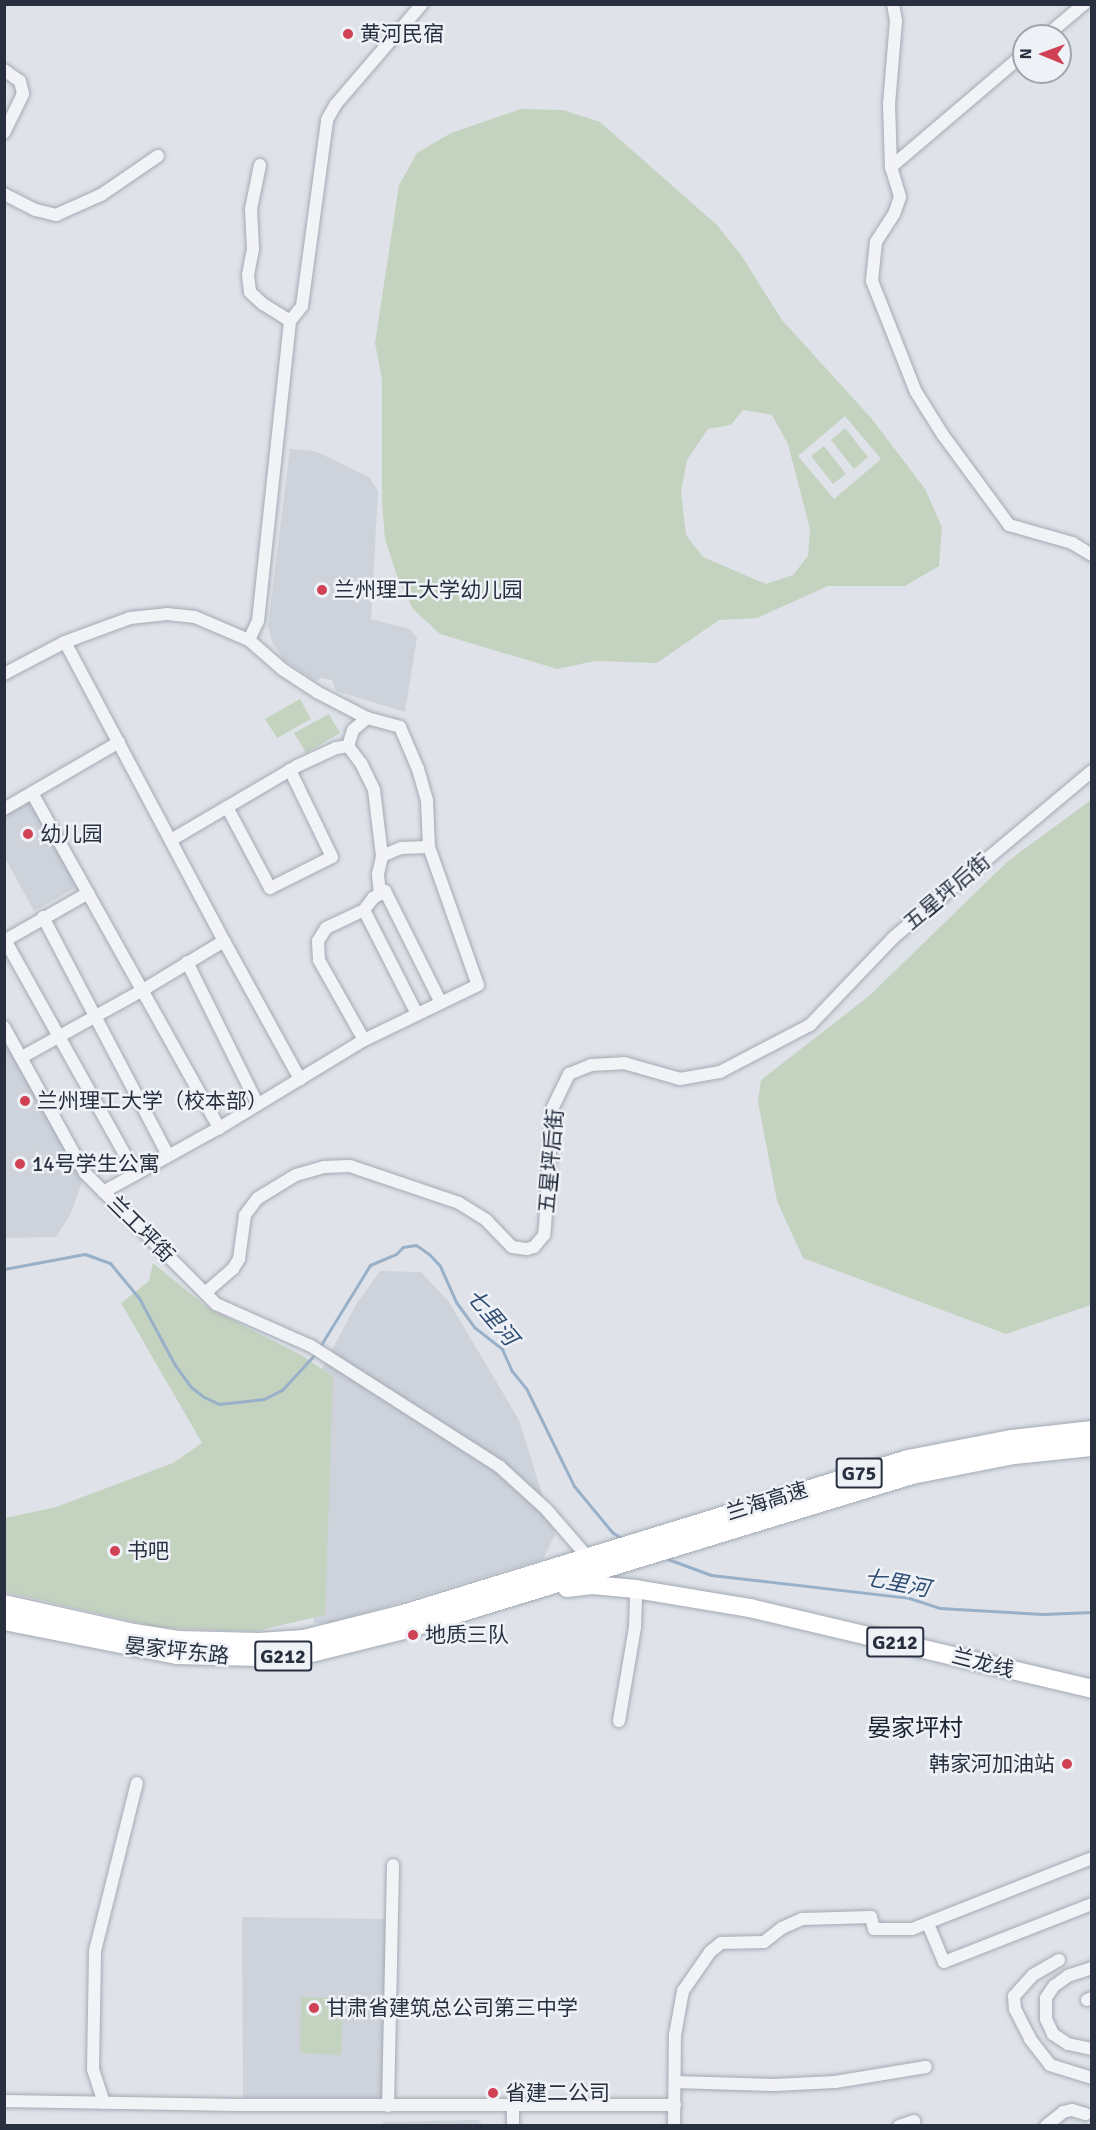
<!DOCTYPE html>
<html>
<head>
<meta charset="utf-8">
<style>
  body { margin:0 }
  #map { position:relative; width:1096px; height:2130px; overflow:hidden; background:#dfe3e9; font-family:Signika,"Noto Sans SC",sans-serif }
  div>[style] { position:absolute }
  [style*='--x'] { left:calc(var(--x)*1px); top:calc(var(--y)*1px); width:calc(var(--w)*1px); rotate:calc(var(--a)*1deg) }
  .built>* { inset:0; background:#cdd2db }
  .green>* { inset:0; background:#c4d3c0 }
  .stream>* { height:3px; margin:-1.5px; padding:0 1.5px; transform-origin:1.5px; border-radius:1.5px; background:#99b0c9 }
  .roads { filter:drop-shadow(0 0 2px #a4aab3) drop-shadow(0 0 2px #a4aab3) }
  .minor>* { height:12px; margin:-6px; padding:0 6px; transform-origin:6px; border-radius:6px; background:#f2f3f7 }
  .highway>* { height:18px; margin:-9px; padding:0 9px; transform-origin:9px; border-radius:9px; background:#fff }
  .dots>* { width:16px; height:16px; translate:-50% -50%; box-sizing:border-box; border:3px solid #eef1f6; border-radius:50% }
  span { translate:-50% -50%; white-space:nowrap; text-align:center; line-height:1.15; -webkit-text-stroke:5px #eef1f6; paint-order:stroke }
  .shield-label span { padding:2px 4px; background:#eef1f6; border:2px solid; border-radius:4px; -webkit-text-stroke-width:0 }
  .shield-label { font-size:20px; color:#283040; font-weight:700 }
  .poi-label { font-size:21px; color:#283040 }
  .left { translate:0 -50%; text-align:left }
  .right { translate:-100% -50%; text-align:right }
  .street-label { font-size:21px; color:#283040 }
  .water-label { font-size:22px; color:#314e74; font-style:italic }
  .quarter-label { font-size:24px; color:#1a2131 }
  .frame { position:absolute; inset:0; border:6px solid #283040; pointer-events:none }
  .north { position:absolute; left:1012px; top:24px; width:60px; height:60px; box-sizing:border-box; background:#eef1f6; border:2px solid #9fa4ad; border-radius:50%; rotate:271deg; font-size:16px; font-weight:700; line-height:24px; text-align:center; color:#283040 }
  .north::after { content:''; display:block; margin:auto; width:21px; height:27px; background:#d04154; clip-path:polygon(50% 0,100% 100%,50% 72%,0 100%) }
</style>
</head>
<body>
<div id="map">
  <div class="built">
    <div style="clip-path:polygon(290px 449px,315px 451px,369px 477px,378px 491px,371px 619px,410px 629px,417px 638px,405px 712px,336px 691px,332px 680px,321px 678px,316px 681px,284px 660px,272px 642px,268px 626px)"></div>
    <div style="clip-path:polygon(31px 796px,80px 885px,34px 911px,5px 858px,4px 811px)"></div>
    <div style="clip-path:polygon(4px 1028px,85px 1173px,71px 1213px,56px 1237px,5px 1238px)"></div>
    <div style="clip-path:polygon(380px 1271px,421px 1272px,449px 1302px,519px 1420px,555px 1535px,543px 1559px,333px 1623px,314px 1623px,327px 1401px,310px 1391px,357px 1303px)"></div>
    <div style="clip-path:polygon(242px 1917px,386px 1919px,385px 2098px,243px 2098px)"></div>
    <div style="clip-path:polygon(478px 2120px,483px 2125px,383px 2125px,383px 2122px)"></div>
  </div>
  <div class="green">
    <div style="clip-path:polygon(evenodd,521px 109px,563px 110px,600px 122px,717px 225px,741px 255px,782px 320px,872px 419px,925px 489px,942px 527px,939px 566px,905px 586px,828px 586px,757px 618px,719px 620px,657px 663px,595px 661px,557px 669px,440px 634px,413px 609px,397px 576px,385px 539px,382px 503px,382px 380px,375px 343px,399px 185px,417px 153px,451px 133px,521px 109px,743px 410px,772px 415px,788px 444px,810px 529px,808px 556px,793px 575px,766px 584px,703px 557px,686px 535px,681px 492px,687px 460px,708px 429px,731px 425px,743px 410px,521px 109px,845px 416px,881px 459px,834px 499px,798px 456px,845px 416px)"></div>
    <div style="clip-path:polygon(845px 428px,868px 457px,854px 469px,831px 440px)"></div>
    <div style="clip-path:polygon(824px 446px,846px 474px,833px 484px,811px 456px)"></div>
    <div style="clip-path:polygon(300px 699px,311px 719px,277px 738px,265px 719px)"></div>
    <div style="clip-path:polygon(329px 714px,340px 733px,306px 753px,294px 733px)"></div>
    <div style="clip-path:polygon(1091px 800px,1091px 1305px,1006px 1334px,803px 1258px,777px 1201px,758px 1102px,761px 1080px,869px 996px,1008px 861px)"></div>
    <div style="clip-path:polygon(153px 1263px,207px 1307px,305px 1357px,333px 1377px,325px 1615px,256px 1631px,162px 1628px,5px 1592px,5px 1518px,56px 1507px,173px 1463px,202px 1443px,121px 1303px,149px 1281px)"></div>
    <div style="clip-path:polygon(301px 1997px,343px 1998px,341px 2055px,300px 2053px)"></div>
  </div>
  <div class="stream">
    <div style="--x:4;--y:1269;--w:82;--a:-10.5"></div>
    <div style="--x:85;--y:1254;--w:27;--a:20"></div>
    <div style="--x:110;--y:1263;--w:45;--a:50.4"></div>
    <div style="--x:139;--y:1298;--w:76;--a:61.8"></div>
    <div style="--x:175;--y:1365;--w:27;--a:54"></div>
    <div style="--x:191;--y:1387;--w:16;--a:38"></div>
    <div style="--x:204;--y:1397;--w:17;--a:25"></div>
    <div style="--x:219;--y:1404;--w:45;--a:-6.3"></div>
    <div style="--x:264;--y:1399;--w:20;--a:-27"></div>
    <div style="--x:282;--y:1390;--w:50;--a:-47.4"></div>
    <div style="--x:319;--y:1348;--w:97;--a:-58.4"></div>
    <div style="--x:370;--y:1265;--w:28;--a:-23"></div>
    <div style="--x:396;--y:1254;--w:10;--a:-45"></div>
    <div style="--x:403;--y:1247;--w:13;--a:-9"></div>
    <div style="--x:416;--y:1245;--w:16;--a:35"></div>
    <div style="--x:429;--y:1254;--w:16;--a:47"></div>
    <div style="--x:440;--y:1266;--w:39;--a:66"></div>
    <div style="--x:456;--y:1302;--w:31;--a:54"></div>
    <div style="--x:474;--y:1327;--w:36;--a:38"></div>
    <div style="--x:502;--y:1349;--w:24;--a:66"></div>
    <div style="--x:512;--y:1371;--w:22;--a:51"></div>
    <div style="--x:526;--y:1388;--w:109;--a:63.9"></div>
    <div style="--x:574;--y:1486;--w:60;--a:50.4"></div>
    <div style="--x:612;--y:1532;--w:14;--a:34"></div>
    <div style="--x:665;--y:1558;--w:49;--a:20.3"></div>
    <div style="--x:711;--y:1575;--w:199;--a:6.6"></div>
    <div style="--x:909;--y:1598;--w:32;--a:18"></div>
    <div style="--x:939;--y:1608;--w:104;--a:3.3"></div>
    <div style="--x:1043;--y:1614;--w:49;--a:-2.3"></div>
  </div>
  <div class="roads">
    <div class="minor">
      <div style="--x:893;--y:4;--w:17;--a:80"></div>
      <div style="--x:896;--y:21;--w:83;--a:94.8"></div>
      <div style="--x:889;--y:104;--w:63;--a:88.2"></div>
      <div style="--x:891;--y:167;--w:31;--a:73"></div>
      <div style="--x:900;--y:197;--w:18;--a:109"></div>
      <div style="--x:894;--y:214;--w:33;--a:123"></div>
      <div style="--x:876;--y:242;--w:39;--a:96"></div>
      <div style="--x:872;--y:281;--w:119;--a:68.4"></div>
      <div style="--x:916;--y:392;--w:51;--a:57.9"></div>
      <div style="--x:943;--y:435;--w:112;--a:53.7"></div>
      <div style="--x:1009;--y:525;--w:66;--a:15.9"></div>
      <div style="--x:1072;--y:543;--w:23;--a:31"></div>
      <div style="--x:1046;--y:36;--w:50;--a:-40.1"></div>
      <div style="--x:4;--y:70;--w:19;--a:35"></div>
      <div style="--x:20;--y:81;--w:13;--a:77"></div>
      <div style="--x:23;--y:94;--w:43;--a:116"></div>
      <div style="--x:260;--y:165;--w:45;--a:101.6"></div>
      <div style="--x:251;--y:209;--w:40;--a:87.1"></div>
      <div style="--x:253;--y:249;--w:26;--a:101"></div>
      <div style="--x:248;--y:275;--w:17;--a:83"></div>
      <div style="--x:250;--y:292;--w:18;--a:43"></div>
      <div style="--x:263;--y:304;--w:32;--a:32"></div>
      <div style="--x:891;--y:167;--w:175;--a:-40.4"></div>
      <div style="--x:4;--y:194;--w:36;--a:27"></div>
      <div style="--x:36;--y:210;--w:21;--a:14"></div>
      <div style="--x:56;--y:215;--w:49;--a:-24"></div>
      <div style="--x:101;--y:195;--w:69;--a:-34.4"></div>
      <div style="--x:249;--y:640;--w:21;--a:-65"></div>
      <div style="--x:258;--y:621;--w:302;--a:-83.9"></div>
      <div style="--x:290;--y:321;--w:19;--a:-51"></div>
      <div style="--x:302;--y:306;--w:188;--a:-82.3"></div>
      <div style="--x:327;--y:120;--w:18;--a:-61"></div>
      <div style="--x:336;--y:104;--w:132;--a:-49.3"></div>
      <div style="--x:65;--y:642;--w:69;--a:-20.3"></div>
      <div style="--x:130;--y:618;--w:37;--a:-6"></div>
      <div style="--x:167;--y:614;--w:28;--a:6"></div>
      <div style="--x:195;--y:617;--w:59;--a:23.1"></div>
      <div style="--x:249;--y:640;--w:44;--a:41.3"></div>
      <div style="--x:282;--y:669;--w:42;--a:33.3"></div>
      <div style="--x:317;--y:692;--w:56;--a:27.5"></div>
      <div style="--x:367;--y:718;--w:34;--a:15"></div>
      <div style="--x:400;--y:727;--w:46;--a:66.8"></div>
      <div style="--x:418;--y:769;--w:33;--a:74"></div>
      <div style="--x:427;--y:801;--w:46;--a:87.5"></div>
      <div style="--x:429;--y:847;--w:146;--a:70.5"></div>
      <div style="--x:478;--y:985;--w:127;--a:154.2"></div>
      <div style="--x:364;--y:1040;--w:170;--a:148.7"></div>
      <div style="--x:219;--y:1128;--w:132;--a:151.1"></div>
      <div style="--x:4;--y:674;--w:69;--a:-27.7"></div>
      <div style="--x:65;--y:642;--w:339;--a:62"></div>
      <div style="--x:224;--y:941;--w:97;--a:148.9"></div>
      <div style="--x:141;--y:991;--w:136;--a:151"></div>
      <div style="--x:367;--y:718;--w:18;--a:139"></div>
      <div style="--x:353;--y:730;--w:17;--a:107"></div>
      <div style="--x:348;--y:746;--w:21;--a:53"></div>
      <div style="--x:361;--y:763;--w:30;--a:64"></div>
      <div style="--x:374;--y:790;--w:66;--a:83.1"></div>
      <div style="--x:32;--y:793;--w:384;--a:60.8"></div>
      <div style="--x:227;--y:807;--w:92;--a:62"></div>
      <div style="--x:270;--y:888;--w:69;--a:-26.6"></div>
      <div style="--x:332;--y:857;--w:97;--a:-115.8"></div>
      <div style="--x:4;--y:809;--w:133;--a:-30.2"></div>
      <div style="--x:171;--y:840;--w:146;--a:-30.4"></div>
      <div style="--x:297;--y:766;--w:43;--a:-24.8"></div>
      <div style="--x:336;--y:748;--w:12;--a:-9"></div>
      <div style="--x:380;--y:894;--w:20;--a:-96"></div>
      <div style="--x:378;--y:874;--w:18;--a:-77"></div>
      <div style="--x:382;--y:856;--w:21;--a:-23"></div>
      <div style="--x:401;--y:848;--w:28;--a:-2"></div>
      <div style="--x:364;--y:910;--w:15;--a:-53"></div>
      <div style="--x:373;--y:898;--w:14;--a:-30"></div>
      <div style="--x:385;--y:891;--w:125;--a:63.4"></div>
      <div style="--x:43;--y:917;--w:269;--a:62.3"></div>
      <div style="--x:5;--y:940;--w:268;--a:60.8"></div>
      <div style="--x:4;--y:941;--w:97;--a:-29.7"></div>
      <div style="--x:224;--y:941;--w:158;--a:61.2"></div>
      <div style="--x:187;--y:962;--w:157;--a:63.6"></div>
      <div style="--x:4;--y:1027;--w:167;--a:61"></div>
      <div style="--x:85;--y:1173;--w:185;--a:45"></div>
      <div style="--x:216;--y:1304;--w:104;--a:23.9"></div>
      <div style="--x:311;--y:1346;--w:224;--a:32.6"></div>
      <div style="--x:500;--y:1467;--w:62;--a:42.4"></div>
      <div style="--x:546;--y:1509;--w:69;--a:49.1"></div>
      <div style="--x:364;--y:1040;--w:92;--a:-119.4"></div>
      <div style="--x:319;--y:960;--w:19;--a:-93"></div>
      <div style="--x:318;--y:941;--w:15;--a:-58"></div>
      <div style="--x:326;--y:928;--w:42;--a:-25.3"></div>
      <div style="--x:364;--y:910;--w:117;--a:63"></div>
      <div style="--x:205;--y:1293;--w:37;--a:-41"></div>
      <div style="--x:233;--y:1269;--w:12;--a:-59"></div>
      <div style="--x:239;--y:1259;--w:44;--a:-82.2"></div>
      <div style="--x:245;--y:1215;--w:21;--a:-53"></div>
      <div style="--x:258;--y:1198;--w:44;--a:-31.2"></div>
      <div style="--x:296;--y:1175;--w:29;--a:-16"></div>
      <div style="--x:324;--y:1167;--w:26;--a:-2"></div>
      <div style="--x:350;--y:1166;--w:115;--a:18.7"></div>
      <div style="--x:459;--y:1203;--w:32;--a:32"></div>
      <div style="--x:486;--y:1220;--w:37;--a:46"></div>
      <div style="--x:512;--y:1247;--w:15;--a:8"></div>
      <div style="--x:527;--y:1249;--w:7;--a:-16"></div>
      <div style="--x:534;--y:1247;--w:16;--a:-50"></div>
      <div style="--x:544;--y:1235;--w:8;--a:-83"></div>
      <div style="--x:545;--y:1227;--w:120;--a:-86.2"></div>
      <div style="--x:553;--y:1107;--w:37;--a:-64"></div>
      <div style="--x:569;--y:1074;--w:24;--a:-22"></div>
      <div style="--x:591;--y:1065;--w:33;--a:-3"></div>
      <div style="--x:624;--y:1063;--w:58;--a:15.9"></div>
      <div style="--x:680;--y:1079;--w:41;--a:-9.9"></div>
      <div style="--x:720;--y:1072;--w:102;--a:-27.6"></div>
      <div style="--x:810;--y:1025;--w:122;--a:-46.3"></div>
      <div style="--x:894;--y:937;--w:258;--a:-40"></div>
      <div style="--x:619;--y:1721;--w:95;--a:-80.3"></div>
      <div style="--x:635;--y:1627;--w:38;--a:-88"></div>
      <div style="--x:928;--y:1924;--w:41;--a:67.2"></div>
      <div style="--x:944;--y:1962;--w:159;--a:-21.4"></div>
      <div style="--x:1059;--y:1960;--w:30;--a:150"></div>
      <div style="--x:1033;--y:1975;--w:28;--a:132"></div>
      <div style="--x:1014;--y:1996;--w:13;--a:86"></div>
      <div style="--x:1015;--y:2009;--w:34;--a:63"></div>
      <div style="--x:1030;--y:2039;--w:33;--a:52"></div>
      <div style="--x:1050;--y:2065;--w:44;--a:17.2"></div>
      <div style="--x:1092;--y:1968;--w:25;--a:162"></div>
      <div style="--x:1068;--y:1976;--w:17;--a:144"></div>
      <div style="--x:1054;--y:1986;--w:14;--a:124"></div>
      <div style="--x:1046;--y:1998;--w:21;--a:90"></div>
      <div style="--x:1046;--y:2019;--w:17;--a:65"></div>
      <div style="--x:1053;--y:2034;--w:18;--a:34"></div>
      <div style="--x:1068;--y:2044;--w:25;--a:12"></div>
      <div style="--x:1087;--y:2000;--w:5;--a:-22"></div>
      <div style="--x:675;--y:2082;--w:99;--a:1.7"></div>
      <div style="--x:774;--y:2085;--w:61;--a:-2.8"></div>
      <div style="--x:835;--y:2082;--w:92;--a:-9.4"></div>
      <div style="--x:4;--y:2101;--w:234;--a:1"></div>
      <div style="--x:238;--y:2105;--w:437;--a:0"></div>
      <div style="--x:104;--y:2103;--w:36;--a:-108"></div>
      <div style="--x:93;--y:2069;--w:118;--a:-89"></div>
      <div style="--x:95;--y:1951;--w:173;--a:-76"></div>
      <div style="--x:388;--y:2106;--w:241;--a:-88.8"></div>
      <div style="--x:513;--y:2106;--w:20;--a:90"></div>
      <div style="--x:674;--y:2126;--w:91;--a:-89.4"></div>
      <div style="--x:675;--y:2035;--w:45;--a:-79.7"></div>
      <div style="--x:683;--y:1991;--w:47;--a:-55.3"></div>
      <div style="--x:710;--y:1952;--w:14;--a:-39"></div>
      <div style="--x:721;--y:1943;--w:43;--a:-1.3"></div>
      <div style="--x:764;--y:1942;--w:23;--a:-38"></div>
      <div style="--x:782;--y:1928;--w:22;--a:-24"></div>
      <div style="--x:802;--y:1919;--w:69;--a:-1.7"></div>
      <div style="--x:871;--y:1917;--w:12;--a:76"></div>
      <div style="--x:874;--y:1929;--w:38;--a:0"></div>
      <div style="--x:912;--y:1929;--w:193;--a:-21.5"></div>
      <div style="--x:899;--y:2126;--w:16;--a:-18"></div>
      <div style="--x:1046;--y:2126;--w:22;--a:-39"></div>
      <div style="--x:1063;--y:2112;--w:9;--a:-13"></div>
      <div style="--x:1072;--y:2110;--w:14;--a:17"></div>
    </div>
    <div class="highway">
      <div style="--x:567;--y:1588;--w:25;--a:-7"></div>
      <div style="--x:592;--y:1585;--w:44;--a:5.2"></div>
      <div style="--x:636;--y:1589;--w:116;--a:9.5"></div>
      <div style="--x:750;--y:1608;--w:351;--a:13.3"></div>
      <div style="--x:4;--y:1604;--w:133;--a:12.6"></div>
      <div style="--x:134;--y:1633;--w:46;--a:8.8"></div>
      <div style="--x:179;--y:1640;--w:80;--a:1.4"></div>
      <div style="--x:259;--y:1642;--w:45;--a:-3.8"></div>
      <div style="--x:304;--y:1639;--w:102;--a:-14.2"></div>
      <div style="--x:403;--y:1614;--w:528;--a:-17.06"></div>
      <div style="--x:908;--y:1459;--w:106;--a:-10.9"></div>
      <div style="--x:1012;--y:1439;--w:81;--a:-6.4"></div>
      <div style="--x:4;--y:1621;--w:176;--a:11.1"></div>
      <div style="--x:177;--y:1655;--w:83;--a:1.4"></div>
      <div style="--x:260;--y:1657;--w:47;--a:-3.7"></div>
      <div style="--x:307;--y:1654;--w:103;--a:-14"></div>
      <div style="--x:407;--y:1629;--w:528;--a:-16.96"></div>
      <div style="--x:912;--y:1475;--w:104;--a:-11.1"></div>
      <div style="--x:1014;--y:1455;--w:78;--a:-5.9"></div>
    </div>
  </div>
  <div class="dots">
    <div style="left:348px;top:34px;background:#d04154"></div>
    <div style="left:322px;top:590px;background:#d04154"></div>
    <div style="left:28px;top:834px;background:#d04154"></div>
    <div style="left:25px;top:1101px;background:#d04154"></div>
    <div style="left:20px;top:1164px;background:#d04154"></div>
    <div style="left:115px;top:1551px;background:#d04154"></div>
    <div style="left:413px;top:1635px;background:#d04154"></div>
    <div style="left:1067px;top:1764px;background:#d04154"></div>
    <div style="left:314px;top:2008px;background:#d04154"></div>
    <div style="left:493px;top:2093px;background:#d04154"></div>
  </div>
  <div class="shield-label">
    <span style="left:859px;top:1473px">G75</span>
    <span style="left:895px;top:1642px">G212</span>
    <span style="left:283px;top:1656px">G212</span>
  </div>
  <div class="poi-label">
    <span class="left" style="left:360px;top:34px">黄河民宿</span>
    <span class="left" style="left:334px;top:590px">兰州理工大学幼儿园</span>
    <span class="left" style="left:40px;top:834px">幼儿园</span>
    <span class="left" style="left:37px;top:1101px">兰州理工大学（校本部）</span>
    <span class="left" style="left:32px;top:1164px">14号学生公寓</span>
    <span class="left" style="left:127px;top:1551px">书吧</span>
    <span class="left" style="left:425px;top:1635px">地质三队</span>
    <span class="right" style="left:1055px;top:1764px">韩家河加油站</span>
    <span class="left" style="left:326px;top:2008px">甘肃省建筑总公司第三中学</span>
    <span class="left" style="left:505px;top:2093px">省建二公司</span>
  </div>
  <div class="street-label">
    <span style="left:947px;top:892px;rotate:-40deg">五星坪后街</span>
    <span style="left:551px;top:1161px;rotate:-85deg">五星坪后街</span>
    <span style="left:141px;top:1229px;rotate:45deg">兰工坪街</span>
    <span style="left:767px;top:1501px;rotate:-17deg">兰海高速</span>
    <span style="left:177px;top:1651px;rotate:6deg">晏家坪东路</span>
    <span style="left:983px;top:1663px;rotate:14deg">兰龙线</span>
  </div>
  <div class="water-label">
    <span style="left:492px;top:1317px;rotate:50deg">七里河</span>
    <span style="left:897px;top:1583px;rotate:11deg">七里河</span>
  </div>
  <div class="quarter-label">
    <span style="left:915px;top:1729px">晏家坪村</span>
  </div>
  <div class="frame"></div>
  <div class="north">N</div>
</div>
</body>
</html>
